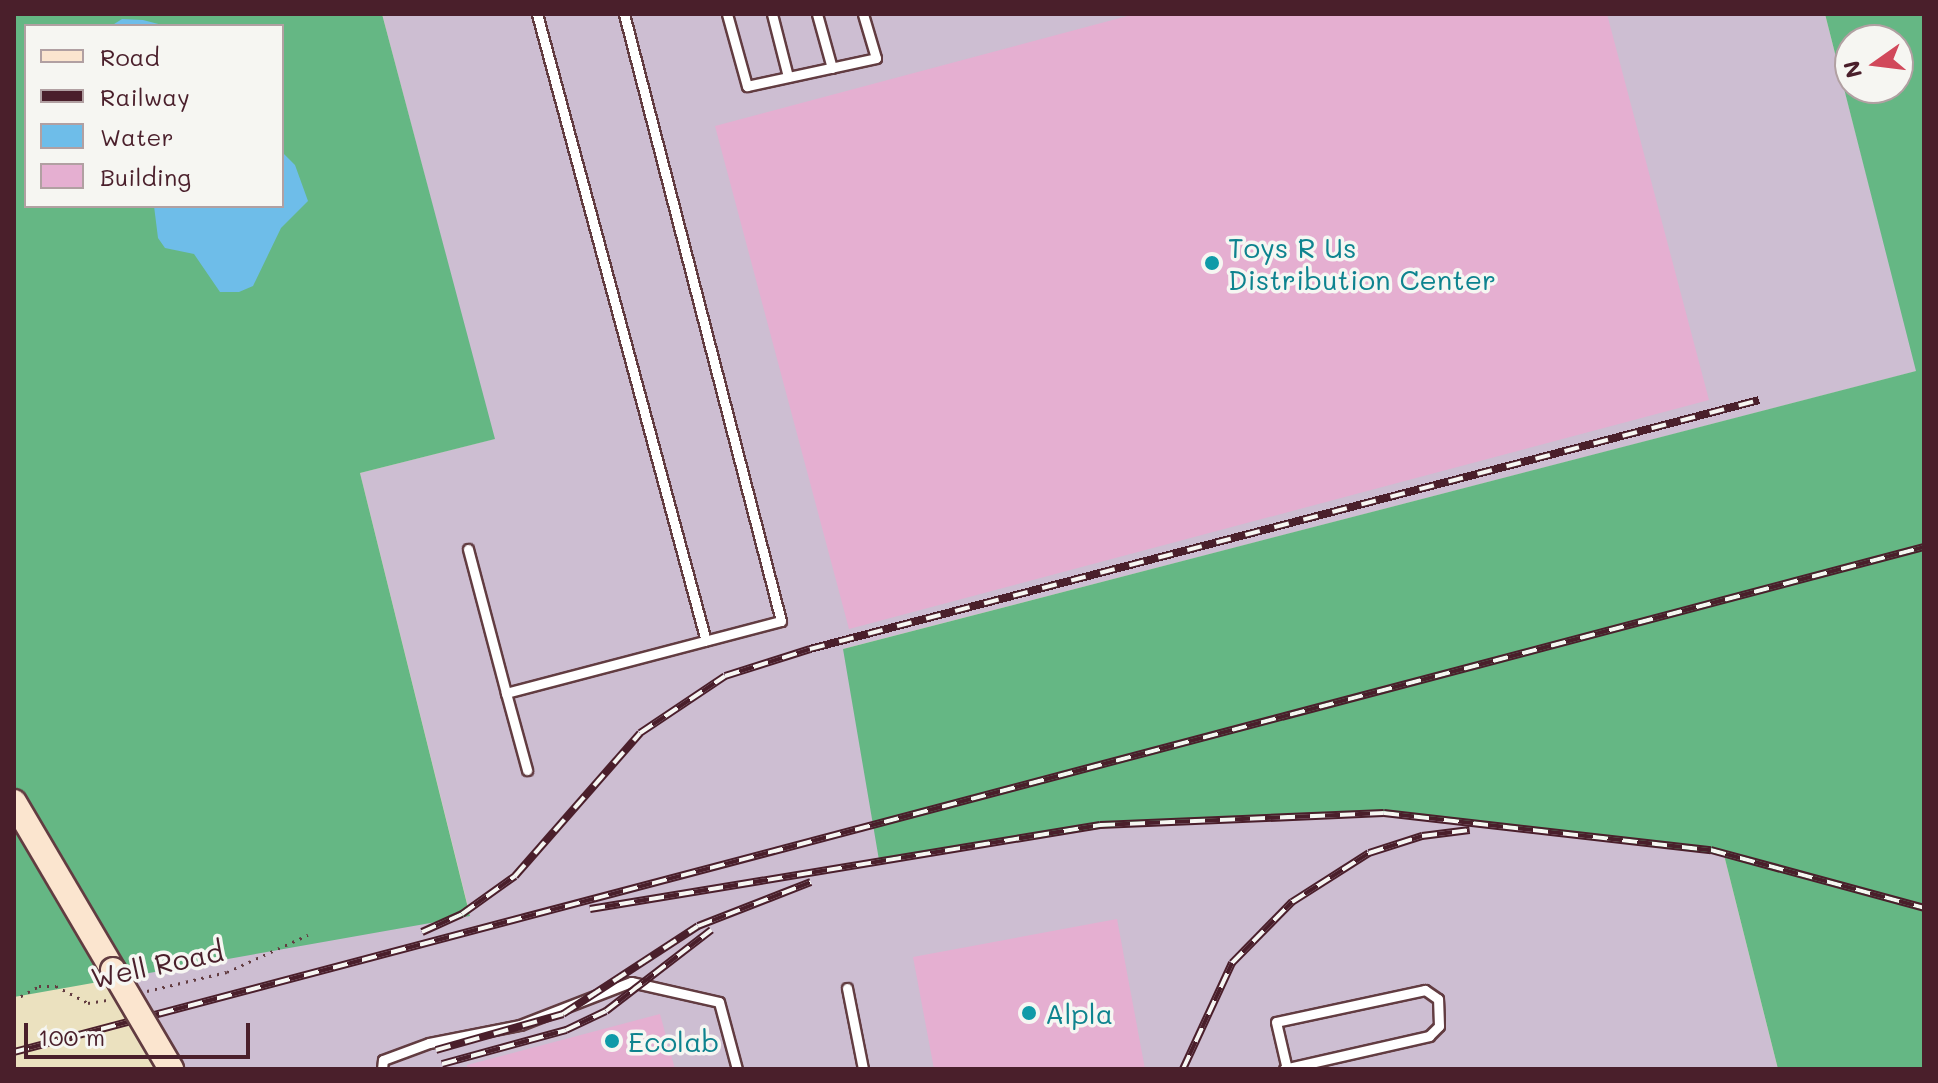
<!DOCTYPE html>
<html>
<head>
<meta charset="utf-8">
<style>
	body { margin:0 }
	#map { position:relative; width:1938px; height:1083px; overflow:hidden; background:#ebe1bf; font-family:Mali,sans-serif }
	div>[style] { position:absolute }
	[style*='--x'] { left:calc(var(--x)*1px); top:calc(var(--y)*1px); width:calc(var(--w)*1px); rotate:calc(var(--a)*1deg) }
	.industrial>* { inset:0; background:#cdbed2 }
	.forest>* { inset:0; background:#65b784 }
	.water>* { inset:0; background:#6ebde9 }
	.building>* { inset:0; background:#e5afd1 }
	.path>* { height:3px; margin-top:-1.5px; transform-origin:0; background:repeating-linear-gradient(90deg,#623c41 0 2px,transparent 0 8px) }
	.roads { filter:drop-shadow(2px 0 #623c41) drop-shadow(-2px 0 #623c41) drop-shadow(0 2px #623c41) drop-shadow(0 -2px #623c41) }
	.service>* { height:9px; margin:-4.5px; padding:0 4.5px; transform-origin:4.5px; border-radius:4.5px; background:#fff }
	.secondary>* { height:24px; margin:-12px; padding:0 12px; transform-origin:12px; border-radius:12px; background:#fbe5cf }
	.rail>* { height:8px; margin-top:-4px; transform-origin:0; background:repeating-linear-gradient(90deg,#f6f6f2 0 15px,#4a1f2b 0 30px); box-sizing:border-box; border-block:2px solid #4a1f2b }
	.bridges { filter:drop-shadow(2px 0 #623c41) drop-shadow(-2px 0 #623c41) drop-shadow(0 2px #623c41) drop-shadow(0 -2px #623c41) }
	.secondary-bridge>* { height:24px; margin:-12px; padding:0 12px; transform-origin:12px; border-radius:12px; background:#fbe5cf }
	.dots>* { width:22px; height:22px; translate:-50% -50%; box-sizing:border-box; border:4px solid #f6f6f2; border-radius:50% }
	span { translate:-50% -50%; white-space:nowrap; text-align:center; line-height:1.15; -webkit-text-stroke:7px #f6f6f2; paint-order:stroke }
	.culture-label { font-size:28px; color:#0d838f }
	.left { translate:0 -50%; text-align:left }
	.street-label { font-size:28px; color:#4a1f2b }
	.frame { position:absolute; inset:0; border:16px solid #4a1f2b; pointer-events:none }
	.legend { position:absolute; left:24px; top:24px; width:260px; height:184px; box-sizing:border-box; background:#f6f6f2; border:2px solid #b1a0a2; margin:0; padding:10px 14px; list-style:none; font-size:24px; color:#4a1f2b }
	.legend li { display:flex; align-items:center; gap:16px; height:40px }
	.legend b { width:40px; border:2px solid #b1a0a2 }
	.north { position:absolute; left:1834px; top:24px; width:80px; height:80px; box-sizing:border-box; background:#f6f6f2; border:2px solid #b1a0a2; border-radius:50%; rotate:256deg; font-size:22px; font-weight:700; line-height:32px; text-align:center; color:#4a1f2b }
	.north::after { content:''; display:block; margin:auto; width:28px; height:36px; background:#d1495b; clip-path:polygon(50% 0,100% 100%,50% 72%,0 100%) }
	.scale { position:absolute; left:24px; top:1023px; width:226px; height:36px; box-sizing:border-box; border:4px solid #4a1f2b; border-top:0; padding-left:10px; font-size:24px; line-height:28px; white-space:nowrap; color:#4a1f2b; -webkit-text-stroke:6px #f6f6f2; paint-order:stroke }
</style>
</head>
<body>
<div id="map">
	<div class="industrial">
		<div style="clip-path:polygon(382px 14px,1825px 14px,1917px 371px,843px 649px,1155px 821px,1375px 811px,1724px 855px,1778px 1069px,164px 1069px,111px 978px,470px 915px,360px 473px,494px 439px)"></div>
	</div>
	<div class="forest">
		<div style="clip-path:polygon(evenodd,14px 14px,382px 14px,495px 439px,360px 473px,470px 916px,14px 997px,14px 14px,26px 26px,282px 26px,282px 206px,26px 206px,26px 26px)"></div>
		<div style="clip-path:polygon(evenodd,1825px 14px,1924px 14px,1924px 1069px,1778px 1069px,1724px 855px,1375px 811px,1155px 821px,879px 860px,843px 649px,1916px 371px,1825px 14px,1850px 40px,1898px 40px,1898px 88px,1850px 88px,1850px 40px)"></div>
	</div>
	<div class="water">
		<div style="clip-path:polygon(122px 19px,143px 20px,166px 26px,111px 26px)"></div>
		<div style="clip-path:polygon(282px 152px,295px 165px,308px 201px,281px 228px,253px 286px,239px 292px,220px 292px,194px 254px,165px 248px,158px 238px,154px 206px,282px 206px)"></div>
	</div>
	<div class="building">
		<div style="clip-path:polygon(1135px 14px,1607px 14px,1709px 400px,849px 629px,715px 126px)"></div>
		<div style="clip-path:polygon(1117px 919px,1145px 1069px,934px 1069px,913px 957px)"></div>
		<div style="clip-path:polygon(660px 1014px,675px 1069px,467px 1069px,467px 1065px)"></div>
	</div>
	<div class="path">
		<div style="--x:147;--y:991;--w:82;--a:-13.4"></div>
		<div style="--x:227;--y:972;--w:89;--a:-24.6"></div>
		<div style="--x:14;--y:1000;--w:29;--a:-29"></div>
		<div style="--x:39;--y:986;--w:17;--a:0"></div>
		<div style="--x:56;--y:986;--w:36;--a:28"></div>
		<div style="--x:88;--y:1003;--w:20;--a:-9"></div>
	</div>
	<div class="roads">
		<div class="service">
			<div style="--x:537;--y:14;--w:649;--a:74.92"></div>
			<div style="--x:727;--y:14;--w:75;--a:74.5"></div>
			<div style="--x:747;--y:86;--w:132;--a:-12.2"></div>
			<div style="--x:876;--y:58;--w:46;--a:-106.5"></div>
			<div style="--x:772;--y:14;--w:65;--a:75.7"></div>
			<div style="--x:817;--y:14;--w:56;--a:74.5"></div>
			<div style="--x:468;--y:549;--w:149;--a:75.2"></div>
			<div style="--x:506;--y:693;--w:284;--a:-14.7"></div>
			<div style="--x:781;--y:621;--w:627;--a:-104.5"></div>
			<div style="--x:506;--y:693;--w:80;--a:74.7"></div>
			<div style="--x:847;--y:988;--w:83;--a:78.8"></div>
			<div style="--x:382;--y:1069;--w:9;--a:-84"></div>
			<div style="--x:383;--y:1060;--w:49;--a:-20.3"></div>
			<div style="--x:429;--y:1043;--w:93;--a:-11.2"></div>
			<div style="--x:520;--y:1025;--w:119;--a:-21.2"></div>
			<div style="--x:631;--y:982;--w:90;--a:12.8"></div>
			<div style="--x:719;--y:1002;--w:69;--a:75"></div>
			<div style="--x:1284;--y:1069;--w:149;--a:-12.8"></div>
			<div style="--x:1429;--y:1036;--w:14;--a:-45"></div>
			<div style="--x:1439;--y:1026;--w:27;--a:-92"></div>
			<div style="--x:1438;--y:999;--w:16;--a:-145"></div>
			<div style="--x:1425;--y:990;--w:152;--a:167.9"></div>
			<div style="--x:1276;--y:1022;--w:44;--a:76.9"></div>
		</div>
		<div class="secondary">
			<div style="--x:14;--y:802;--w:195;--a:59.5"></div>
		</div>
	</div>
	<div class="rail">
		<div style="--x:590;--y:909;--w:517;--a:-9.35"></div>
		<div style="--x:1100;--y:825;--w:284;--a:-2.4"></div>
		<div style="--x:1384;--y:813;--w:329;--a:6.5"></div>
		<div style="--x:1711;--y:850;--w:221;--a:15.2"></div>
		<div style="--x:422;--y:932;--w:44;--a:-24.2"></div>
		<div style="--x:462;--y:914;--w:65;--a:-35.6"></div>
		<div style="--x:515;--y:876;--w:190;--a:-48.8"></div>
		<div style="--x:640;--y:733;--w:102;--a:-33.8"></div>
		<div style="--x:725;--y:676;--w:89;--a:-17.6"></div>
		<div style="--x:810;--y:649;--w:981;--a:-14.7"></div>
		<div style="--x:436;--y:1050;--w:132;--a:-15.8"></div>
		<div style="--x:563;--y:1014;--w:161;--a:-33.1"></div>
		<div style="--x:698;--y:926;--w:121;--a:-21.3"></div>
		<div style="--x:14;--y:1052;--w:1976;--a:-14.81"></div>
		<div style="--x:442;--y:1064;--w:129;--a:-15.3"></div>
		<div style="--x:566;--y:1030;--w:44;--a:-25.4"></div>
		<div style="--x:606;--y:1011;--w:133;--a:-37.6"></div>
		<div style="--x:1183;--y:1069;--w:117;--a:-65.2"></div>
		<div style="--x:1232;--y:963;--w:86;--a:-45.5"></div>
		<div style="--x:1292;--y:902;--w:91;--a:-32.5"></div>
		<div style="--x:1369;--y:853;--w:56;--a:-17.8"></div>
		<div style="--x:1422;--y:836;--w:48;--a:-7.1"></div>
	</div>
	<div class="bridges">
		<div class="secondary-bridge">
			<div style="--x:113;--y:970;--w:115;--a:59.6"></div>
		</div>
	</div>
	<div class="dots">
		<div style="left:1212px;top:263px;background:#0f9aa8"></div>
		<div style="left:1029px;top:1013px;background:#0f9aa8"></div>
		<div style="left:612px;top:1041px;background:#0f9aa8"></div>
	</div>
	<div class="culture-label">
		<span class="left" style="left:1228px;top:263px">Toys R Us<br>Distribution Center</span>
		<span class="left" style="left:1045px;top:1013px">Alpla</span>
		<span class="left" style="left:628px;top:1041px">Ecolab</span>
	</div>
	<div class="street-label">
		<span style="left:157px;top:964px;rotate:-12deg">Well Road</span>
	</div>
	<div class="frame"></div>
	<ul class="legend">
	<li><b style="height:10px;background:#fbe5cf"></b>Road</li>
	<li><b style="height:10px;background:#4a1f2b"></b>Railway</li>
	<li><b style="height:22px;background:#6ebde9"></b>Water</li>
	<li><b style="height:22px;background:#e5afd1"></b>Building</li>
	</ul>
	<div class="north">N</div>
	<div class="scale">100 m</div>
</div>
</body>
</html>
